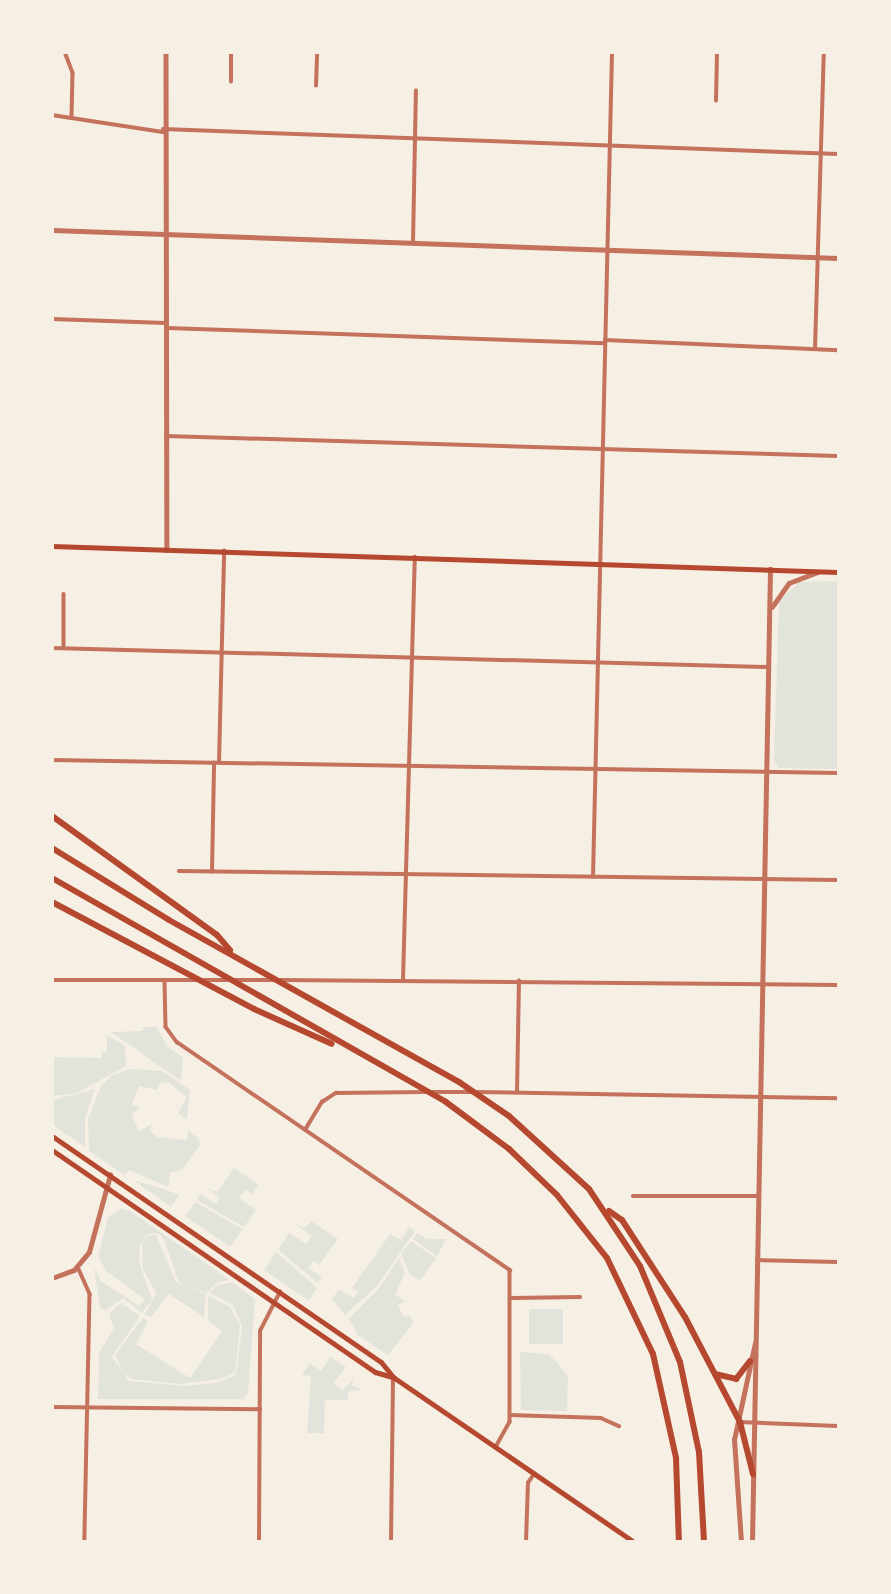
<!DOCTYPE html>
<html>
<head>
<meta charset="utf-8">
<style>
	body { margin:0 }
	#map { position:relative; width:891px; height:1594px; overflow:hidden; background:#f6efe4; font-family:Helvetica,sans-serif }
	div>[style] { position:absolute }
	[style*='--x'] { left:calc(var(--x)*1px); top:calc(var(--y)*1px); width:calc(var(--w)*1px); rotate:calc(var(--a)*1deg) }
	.green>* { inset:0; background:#e2e4dc; transform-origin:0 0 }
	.minor>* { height:3.5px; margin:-1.75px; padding:0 1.75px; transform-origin:1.75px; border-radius:1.75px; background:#c5725c }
	.tertiary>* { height:4.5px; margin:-2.25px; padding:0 2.25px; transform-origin:2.25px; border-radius:2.25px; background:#c5725c }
	.secondary>* { height:5px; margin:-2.5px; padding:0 2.5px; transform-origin:2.5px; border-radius:2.5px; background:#b5482f }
	.primary>* { height:5px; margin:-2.5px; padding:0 2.5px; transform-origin:2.5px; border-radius:2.5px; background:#b5482f }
	.motorway>* { height:6px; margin:-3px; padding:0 3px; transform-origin:3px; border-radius:3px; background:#b5482f }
	span { translate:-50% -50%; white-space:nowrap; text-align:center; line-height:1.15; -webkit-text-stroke:7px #f6efe4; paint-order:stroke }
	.frame { position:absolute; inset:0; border:54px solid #f6efe4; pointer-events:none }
</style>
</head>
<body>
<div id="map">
	<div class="green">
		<div style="clip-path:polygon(838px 581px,838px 769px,779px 768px,774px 760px,779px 601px,799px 582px)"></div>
		<div style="clip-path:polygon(143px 1027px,157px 1027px,167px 1046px,183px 1058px,181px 1081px,111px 1032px,142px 1031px)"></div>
		<div style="clip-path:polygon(107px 1035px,125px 1046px,126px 1066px,77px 1093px,53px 1096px,53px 1057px,102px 1058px,102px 1052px,107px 1052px)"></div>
		<div style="clip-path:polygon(130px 1069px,162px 1071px,190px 1090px,187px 1120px,178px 1113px,187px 1097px,169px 1083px,160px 1082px,157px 1090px,139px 1086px,132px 1104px,141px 1108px,131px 1114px,139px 1131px,152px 1124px,150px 1131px,157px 1137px,187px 1140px,188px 1131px,198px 1138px,200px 1145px,183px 1169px,170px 1173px,168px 1187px,129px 1170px,124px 1175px,89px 1151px,88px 1119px,101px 1086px,112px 1075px)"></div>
		<div style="clip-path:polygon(95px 1089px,85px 1118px,85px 1147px,53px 1125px,53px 1100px)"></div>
		<div style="clip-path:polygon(234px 1168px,259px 1185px,252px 1194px,245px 1190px,239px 1198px,256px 1210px,244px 1227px,197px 1200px,200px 1194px,216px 1204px,220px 1197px,205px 1187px,217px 1192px)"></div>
		<div style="clip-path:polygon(133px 1180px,167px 1190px,179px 1195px,171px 1207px)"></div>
		<div style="clip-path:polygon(195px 1202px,243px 1229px,230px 1247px,185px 1216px)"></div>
		<div style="clip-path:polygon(122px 1208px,133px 1213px,230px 1280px,216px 1283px,207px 1293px,186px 1286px,178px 1281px,164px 1239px,158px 1233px,148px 1234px,140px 1244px,139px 1262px,152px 1299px,142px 1313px,123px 1298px,105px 1311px,100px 1307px,94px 1268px,101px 1281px,139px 1306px,145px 1299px,106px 1271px,98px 1256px,108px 1217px)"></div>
		<div style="clip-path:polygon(311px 1221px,338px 1239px,319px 1265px,314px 1261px,309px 1268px,322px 1277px,318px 1283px,278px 1250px,289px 1233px,306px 1244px,312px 1236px,295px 1224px,306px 1228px)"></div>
		<div style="clip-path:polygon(409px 1227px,415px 1231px,378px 1285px,345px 1315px,332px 1299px,339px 1289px,354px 1298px,358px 1292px,352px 1288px,390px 1234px,401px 1240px)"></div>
		<div style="clip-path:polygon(417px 1233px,427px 1239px,446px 1239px,437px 1256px,413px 1239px)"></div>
		<div style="clip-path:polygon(156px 1235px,176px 1282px,206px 1294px,204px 1317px,169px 1294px,151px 1317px,145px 1314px,156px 1293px,143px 1269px,142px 1243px,147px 1236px)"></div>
		<div style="clip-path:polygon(411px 1241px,436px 1258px,420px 1281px,410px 1274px,401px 1254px)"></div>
		<div style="clip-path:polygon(276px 1252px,317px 1288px,309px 1301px,264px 1270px)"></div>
		<div style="clip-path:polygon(399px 1258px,405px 1273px,395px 1294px,405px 1302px,398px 1305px,404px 1317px,409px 1315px,414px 1322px,388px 1355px,358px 1335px,349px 1319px,380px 1287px)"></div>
		<div style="clip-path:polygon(232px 1282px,255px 1299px,248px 1393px,243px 1399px,98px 1399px,99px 1353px,114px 1328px,109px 1314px,121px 1303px,140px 1316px,112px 1357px,129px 1381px,186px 1386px,216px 1383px,236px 1375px,242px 1326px,233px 1305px,210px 1293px,215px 1286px)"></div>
		<div style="clip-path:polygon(208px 1296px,230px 1307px,240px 1325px,235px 1372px,221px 1379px,180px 1384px,132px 1379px,123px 1373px,115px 1355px,143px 1318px,148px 1321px,136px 1344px,190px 1378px,222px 1331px,208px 1320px)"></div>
		<div style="left:529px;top:1309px;width:34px;height:35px"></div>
		<div style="clip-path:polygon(520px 1352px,549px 1354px,560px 1366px,568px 1377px,567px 1411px,521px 1410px)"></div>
		<div style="clip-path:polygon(330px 1357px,346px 1367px,333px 1383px,343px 1390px,354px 1378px,352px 1385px,363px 1390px,348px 1391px,348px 1400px,325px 1400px,324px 1433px,307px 1433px,311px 1376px,302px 1375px,310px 1363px,321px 1371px)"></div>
	</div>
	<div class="minor">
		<div style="--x:65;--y:52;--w:22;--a:69"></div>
		<div style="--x:73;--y:73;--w:45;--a:91.3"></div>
		<div style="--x:231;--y:82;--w:30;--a:-90"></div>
		<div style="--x:316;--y:86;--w:34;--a:-88"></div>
		<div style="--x:716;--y:101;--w:49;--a:-88.8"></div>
		<div style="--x:52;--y:115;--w:112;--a:8.7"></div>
		<div style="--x:163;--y:129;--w:675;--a:2.12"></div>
		<div style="--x:413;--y:243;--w:152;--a:-88.9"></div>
		<div style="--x:52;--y:319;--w:113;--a:2"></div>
		<div style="--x:167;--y:328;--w:438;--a:2"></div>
		<div style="--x:605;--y:340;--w:233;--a:2.5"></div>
		<div style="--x:815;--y:349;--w:297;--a:-88.3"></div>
		<div style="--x:166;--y:436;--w:672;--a:1.7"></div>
		<div style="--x:64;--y:594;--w:54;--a:90"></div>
		<div style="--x:52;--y:648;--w:716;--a:1.52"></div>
		<div style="--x:52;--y:760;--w:786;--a:0.95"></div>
		<div style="--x:219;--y:763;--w:212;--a:-88.6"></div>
		<div style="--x:179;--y:871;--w:659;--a:0.78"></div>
		<div style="--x:212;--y:872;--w:109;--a:-88.9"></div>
		<div style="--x:593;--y:877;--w:825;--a:-88.68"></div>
		<div style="--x:52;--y:980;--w:144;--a:0"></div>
		<div style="--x:165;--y:980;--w:47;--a:88.8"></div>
		<div style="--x:166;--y:1027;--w:19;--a:54"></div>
		<div style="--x:177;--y:1042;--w:404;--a:34.4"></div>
		<div style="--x:510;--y:1270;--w:152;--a:90"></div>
		<div style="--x:510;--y:1422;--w:29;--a:119"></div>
		<div style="--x:204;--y:980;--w:23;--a:0"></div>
		<div style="--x:235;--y:980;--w:38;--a:0"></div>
		<div style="--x:281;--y:980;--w:557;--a:0.51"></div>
		<div style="--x:403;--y:980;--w:423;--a:-88.4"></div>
		<div style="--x:433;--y:1092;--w:37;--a:0"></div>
		<div style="--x:478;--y:1092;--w:360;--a:1"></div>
		<div style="--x:517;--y:1093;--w:112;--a:-89"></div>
		<div style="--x:305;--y:1130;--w:33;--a:-59"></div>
		<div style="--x:322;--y:1102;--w:17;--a:-33"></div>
		<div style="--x:336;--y:1093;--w:89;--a:-0.6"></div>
		<div style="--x:633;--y:1196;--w:125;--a:0"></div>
		<div style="--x:757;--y:1260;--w:81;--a:1.4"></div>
		<div style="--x:78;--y:1267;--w:30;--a:66"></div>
		<div style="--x:90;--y:1294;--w:248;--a:91.2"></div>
		<div style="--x:512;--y:1298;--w:68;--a:-0.8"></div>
		<div style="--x:52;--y:1407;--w:208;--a:0.6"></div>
		<div style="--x:510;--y:1415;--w:91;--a:1.9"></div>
		<div style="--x:601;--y:1418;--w:20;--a:24"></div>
		<div style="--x:739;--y:1422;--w:99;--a:2.3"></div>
		<div style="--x:259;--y:1542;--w:211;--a:-89.7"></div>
		<div style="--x:260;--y:1331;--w:44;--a:-62.9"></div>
		<div style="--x:391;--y:1542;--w:165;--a:-89.3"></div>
		<div style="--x:526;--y:1542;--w:59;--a:-88.1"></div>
		<div style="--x:528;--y:1483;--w:11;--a:-56"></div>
	</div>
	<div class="tertiary">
		<div style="--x:166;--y:52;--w:498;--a:89.9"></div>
		<div style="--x:52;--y:230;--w:786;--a:2.04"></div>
		<div style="--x:772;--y:607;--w:29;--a:-55"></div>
		<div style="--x:789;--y:583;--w:31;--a:-21"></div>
		<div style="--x:52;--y:1278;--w:23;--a:-20"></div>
		<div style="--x:74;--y:1270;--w:23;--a:-50"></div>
		<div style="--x:89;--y:1252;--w:80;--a:-74.7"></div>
		<div style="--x:741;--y:1542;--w:102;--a:-93.9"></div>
		<div style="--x:734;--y:1440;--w:99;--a:-77.8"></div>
		<div style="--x:752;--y:1542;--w:973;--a:-88.94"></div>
	</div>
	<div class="secondary">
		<div style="--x:52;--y:546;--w:786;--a:1.89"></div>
	</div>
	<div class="primary">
		<div style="--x:52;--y:1136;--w:399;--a:34.5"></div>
		<div style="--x:381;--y:1362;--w:19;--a:51"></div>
		<div style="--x:52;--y:1150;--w:392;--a:34.5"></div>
		<div style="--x:375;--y:1372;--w:19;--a:16"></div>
		<div style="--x:393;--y:1377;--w:292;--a:34.4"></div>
	</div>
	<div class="motorway">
		<div style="--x:52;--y:816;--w:203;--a:35.8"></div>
		<div style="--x:217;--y:935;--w:20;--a:49"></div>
		<div style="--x:52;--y:848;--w:137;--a:31.6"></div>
		<div style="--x:169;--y:920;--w:332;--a:29.2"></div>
		<div style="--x:459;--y:1082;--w:60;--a:34.2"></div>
		<div style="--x:509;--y:1116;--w:108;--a:42.4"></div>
		<div style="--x:589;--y:1189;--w:92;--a:56.5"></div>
		<div style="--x:640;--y:1266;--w:104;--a:67.4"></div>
		<div style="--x:680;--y:1362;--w:92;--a:78.1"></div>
		<div style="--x:699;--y:1452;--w:90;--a:86.8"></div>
		<div style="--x:52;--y:878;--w:453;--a:29.6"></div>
		<div style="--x:446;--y:1102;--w:79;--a:36.7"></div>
		<div style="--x:509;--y:1149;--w:66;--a:43.8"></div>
		<div style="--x:557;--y:1195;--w:80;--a:51.6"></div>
		<div style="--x:607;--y:1258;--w:106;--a:64.4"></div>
		<div style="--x:653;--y:1354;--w:107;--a:77.5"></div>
		<div style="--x:676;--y:1458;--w:84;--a:88"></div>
		<div style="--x:52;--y:902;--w:229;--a:27.9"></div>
		<div style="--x:254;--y:1009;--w:85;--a:24.2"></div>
		<div style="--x:609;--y:1211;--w:16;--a:35"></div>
		<div style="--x:622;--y:1220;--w:116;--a:57"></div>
		<div style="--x:685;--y:1317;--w:119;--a:62.4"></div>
		<div style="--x:740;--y:1422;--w:54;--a:76"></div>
		<div style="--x:715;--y:1374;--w:22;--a:13"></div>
		<div style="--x:736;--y:1379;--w:23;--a:-52"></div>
	</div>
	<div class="frame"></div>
</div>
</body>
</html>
